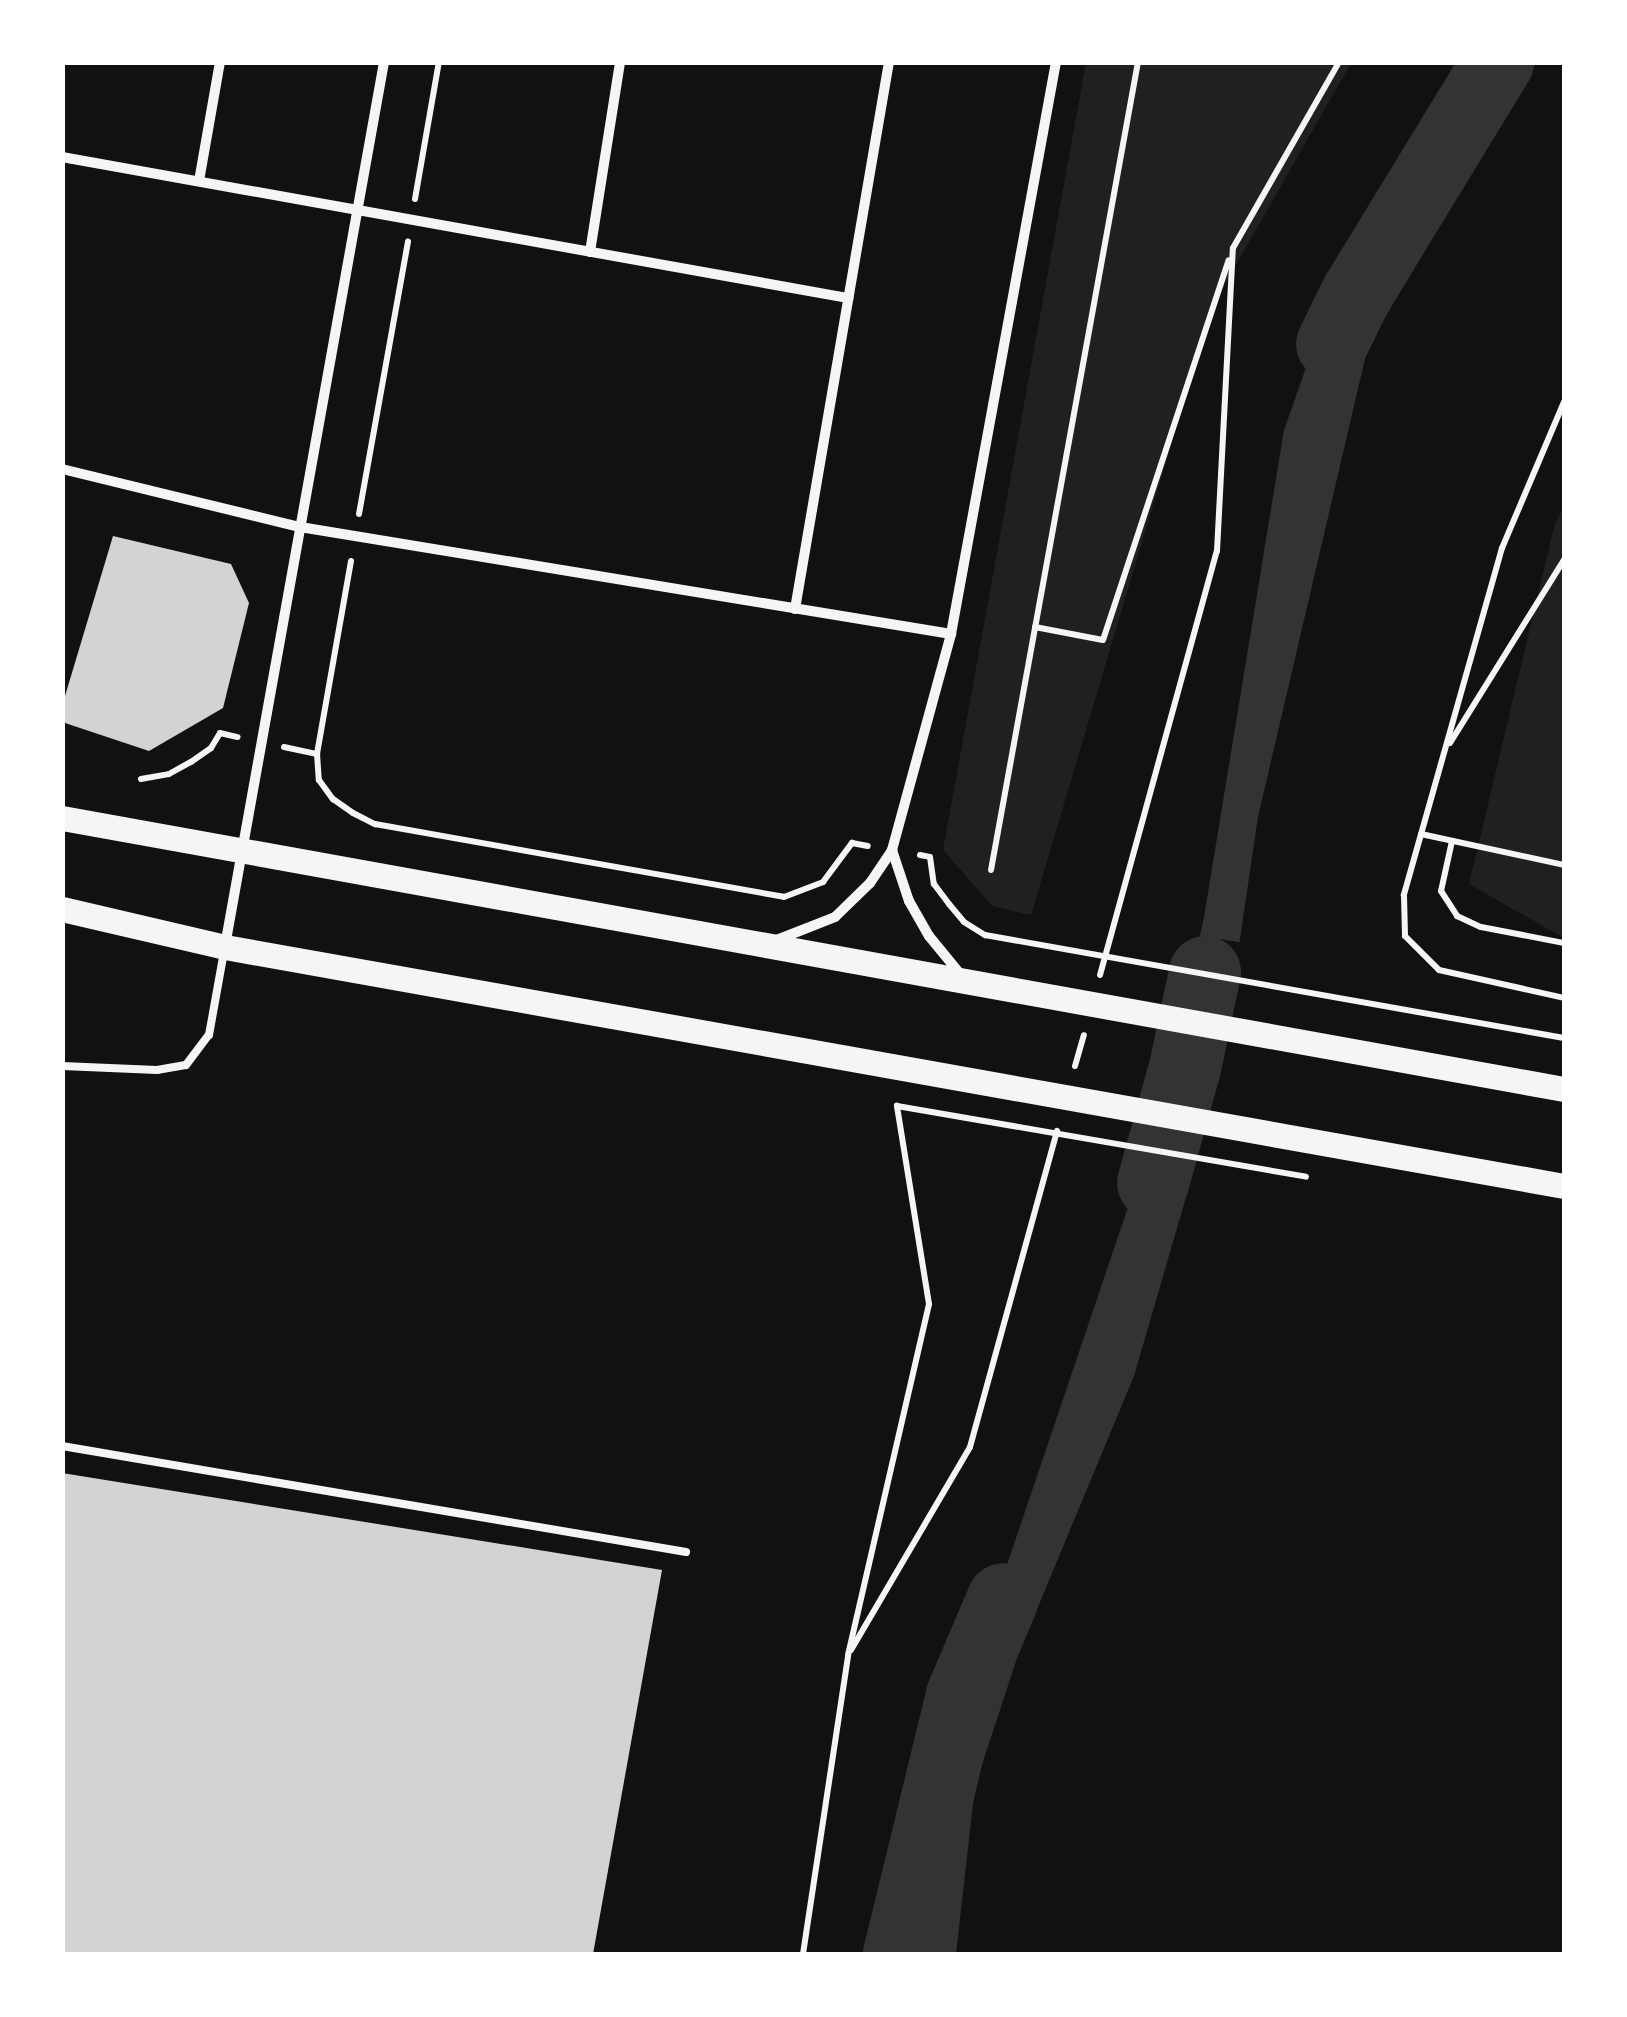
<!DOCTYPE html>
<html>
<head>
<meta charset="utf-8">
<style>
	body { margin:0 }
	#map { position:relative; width:1627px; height:2017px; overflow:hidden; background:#111; font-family:Rubik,sans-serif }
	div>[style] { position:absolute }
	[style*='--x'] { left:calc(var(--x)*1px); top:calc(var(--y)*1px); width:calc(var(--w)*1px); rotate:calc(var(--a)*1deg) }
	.green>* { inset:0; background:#202020 }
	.water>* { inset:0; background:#333 }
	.pier>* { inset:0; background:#111 }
	.river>* { height:72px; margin:-36px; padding:0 36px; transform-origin:36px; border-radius:36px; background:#333 }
	.building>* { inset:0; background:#d3d3d3 }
	.path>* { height:6px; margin:-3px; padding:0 3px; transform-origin:3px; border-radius:3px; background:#f5f5f5 }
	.service>* { height:8px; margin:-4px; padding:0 4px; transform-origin:4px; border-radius:4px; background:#f5f5f5 }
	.minor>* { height:10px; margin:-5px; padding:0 5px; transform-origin:5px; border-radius:5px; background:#f5f5f5 }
	.primary>* { height:25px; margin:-12.5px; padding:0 12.5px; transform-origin:12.5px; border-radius:12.5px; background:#f5f5f5 }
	span { translate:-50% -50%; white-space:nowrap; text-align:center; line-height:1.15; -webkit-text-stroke:9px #fff; paint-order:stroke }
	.frame { position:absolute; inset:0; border:65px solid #fff; pointer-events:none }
</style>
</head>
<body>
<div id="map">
	<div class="green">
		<div style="clip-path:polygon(1086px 63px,1351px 63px,1212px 307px,1031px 915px,992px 906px,943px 850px)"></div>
		<div style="clip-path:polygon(1564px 506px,1564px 938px,1469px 884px,1555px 523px)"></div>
	</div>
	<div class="water">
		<div style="clip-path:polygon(1478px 63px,1536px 63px,1368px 346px,1258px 817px,1220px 1074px,1207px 1073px,1214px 1101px,1134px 1376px,1018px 1655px,975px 1786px,956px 1954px,899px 1954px,965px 1689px,1168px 1089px,1196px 1087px,1206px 1074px,1170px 1069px,1204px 917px,1284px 430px,1327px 308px,1362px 285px,1436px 164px,1440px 127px)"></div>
	</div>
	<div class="pier">
		<div style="clip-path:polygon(1195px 935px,1244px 943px,1225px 1075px,1213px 1078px,1218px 1102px,1199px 1169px,1142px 1159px,1164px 1086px,1198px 1082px,1200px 1077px,1169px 1074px,1165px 1069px)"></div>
	</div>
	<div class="river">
		<div style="--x:1332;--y:344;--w:55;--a:-63.9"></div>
		<div style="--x:1356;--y:295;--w:273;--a:-58.6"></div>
		<div style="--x:1153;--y:1183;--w:119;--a:-74.5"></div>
		<div style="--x:1185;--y:1068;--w:98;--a:-78.2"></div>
		<div style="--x:899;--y:1954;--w:267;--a:-76.3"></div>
		<div style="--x:962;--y:1695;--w:104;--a:-66.9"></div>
	</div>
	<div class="building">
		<div style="clip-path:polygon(113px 536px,231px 564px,249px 603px,223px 708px,149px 751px,62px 722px,62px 706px)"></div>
		<div style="clip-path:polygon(62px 1473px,662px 1570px,593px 1954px,62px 1954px)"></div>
	</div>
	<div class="path">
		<div style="--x:415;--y:199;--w:139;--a:-80.1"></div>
		<div style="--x:1233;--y:248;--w:214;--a:-60.3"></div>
		<div style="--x:1564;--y:402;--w:159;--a:113"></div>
		<div style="--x:1502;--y:548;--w:361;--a:105.8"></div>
		<div style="--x:1404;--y:895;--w:41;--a:88.6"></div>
		<div style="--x:1405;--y:936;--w:48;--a:45"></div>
		<div style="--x:1439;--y:970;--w:128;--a:12.6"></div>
		<div style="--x:359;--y:514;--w:277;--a:-79.8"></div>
		<div style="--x:351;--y:561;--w:196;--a:100"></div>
		<div style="--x:317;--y:754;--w:26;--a:86"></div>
		<div style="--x:319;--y:780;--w:24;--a:54"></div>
		<div style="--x:333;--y:799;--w:24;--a:35"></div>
		<div style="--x:353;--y:813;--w:25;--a:27"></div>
		<div style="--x:375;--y:824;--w:415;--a:10.1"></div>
		<div style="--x:784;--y:897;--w:42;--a:-21"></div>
		<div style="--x:823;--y:882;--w:49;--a:-53.4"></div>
		<div style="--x:852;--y:843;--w:16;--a:11"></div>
		<div style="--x:1035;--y:627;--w:69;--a:10.8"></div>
		<div style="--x:1103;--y:640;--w:400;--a:-71.7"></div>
		<div style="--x:1450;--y:743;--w:216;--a:-58.1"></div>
		<div style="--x:284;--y:747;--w:34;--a:12"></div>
		<div style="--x:141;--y:779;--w:28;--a:-10"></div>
		<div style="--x:169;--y:774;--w:25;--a:-29"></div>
		<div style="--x:191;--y:762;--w:24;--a:-35"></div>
		<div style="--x:211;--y:748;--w:17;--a:-59"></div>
		<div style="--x:220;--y:733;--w:18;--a:13"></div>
		<div style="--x:1421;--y:834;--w:146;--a:12.2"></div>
		<div style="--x:1452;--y:841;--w:51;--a:102.4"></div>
		<div style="--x:1441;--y:891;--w:30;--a:57"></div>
		<div style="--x:1457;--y:916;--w:26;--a:25"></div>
		<div style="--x:1481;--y:927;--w:85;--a:10.9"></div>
		<div style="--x:920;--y:855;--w:10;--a:11"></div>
		<div style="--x:930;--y:857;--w:27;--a:82"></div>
		<div style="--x:934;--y:884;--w:25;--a:53"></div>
		<div style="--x:949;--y:904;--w:23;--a:50"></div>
		<div style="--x:964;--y:922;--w:25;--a:32"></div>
		<div style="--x:985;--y:935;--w:588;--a:10.09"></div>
		<div style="--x:991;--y:870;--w:821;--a:-79.69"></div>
		<div style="--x:1100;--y:975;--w:440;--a:-74.6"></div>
		<div style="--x:1217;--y:551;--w:303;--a:-87"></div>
		<div style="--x:1075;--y:1066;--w:32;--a:-74"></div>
		<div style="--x:851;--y:1650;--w:235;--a:-59.6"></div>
		<div style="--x:970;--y:1447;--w:328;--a:-74.6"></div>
		<div style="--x:803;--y:1954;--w:302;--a:-81.4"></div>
		<div style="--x:848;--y:1655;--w:360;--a:-77"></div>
		<div style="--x:929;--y:1304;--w:201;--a:-99.2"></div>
		<div style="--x:897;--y:1106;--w:415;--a:9.8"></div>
	</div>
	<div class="service">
		<div style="--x:62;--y:1066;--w:95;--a:2.4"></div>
		<div style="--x:157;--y:1070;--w:29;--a:-10"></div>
		<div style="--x:186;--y:1065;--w:38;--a:-53"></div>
		<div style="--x:209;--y:1035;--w:84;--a:-79.8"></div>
		<div style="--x:62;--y:1446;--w:633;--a:9.64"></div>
	</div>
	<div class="minor">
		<div style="--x:62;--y:157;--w:799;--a:10.17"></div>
		<div style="--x:199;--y:181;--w:121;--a:-80"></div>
		<div style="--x:590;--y:252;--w:192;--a:-81"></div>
		<div style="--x:62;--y:469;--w:245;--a:13.7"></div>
		<div style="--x:300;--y:527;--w:660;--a:9.33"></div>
		<div style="--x:795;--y:609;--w:555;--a:-80.25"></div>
		<div style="--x:892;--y:850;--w:224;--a:-74.7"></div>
		<div style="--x:951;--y:634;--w:582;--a:-79.6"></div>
		<div style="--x:774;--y:941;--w:66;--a:-21.5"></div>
		<div style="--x:835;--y:917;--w:49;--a:-44.2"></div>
		<div style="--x:870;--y:883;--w:40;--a:-56"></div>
		<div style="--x:892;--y:850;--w:54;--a:71.6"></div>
		<div style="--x:909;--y:901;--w:40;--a:60.3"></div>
		<div style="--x:929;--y:936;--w:50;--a:50.6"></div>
		<div style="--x:225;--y:946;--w:898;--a:-79.8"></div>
	</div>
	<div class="primary">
		<div style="--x:62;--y:818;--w:1526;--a:10.23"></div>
		<div style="--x:62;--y:909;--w:167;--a:13.1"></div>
		<div style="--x:225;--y:947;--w:1360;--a:10.12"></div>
	</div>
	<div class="frame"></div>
</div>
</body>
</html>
